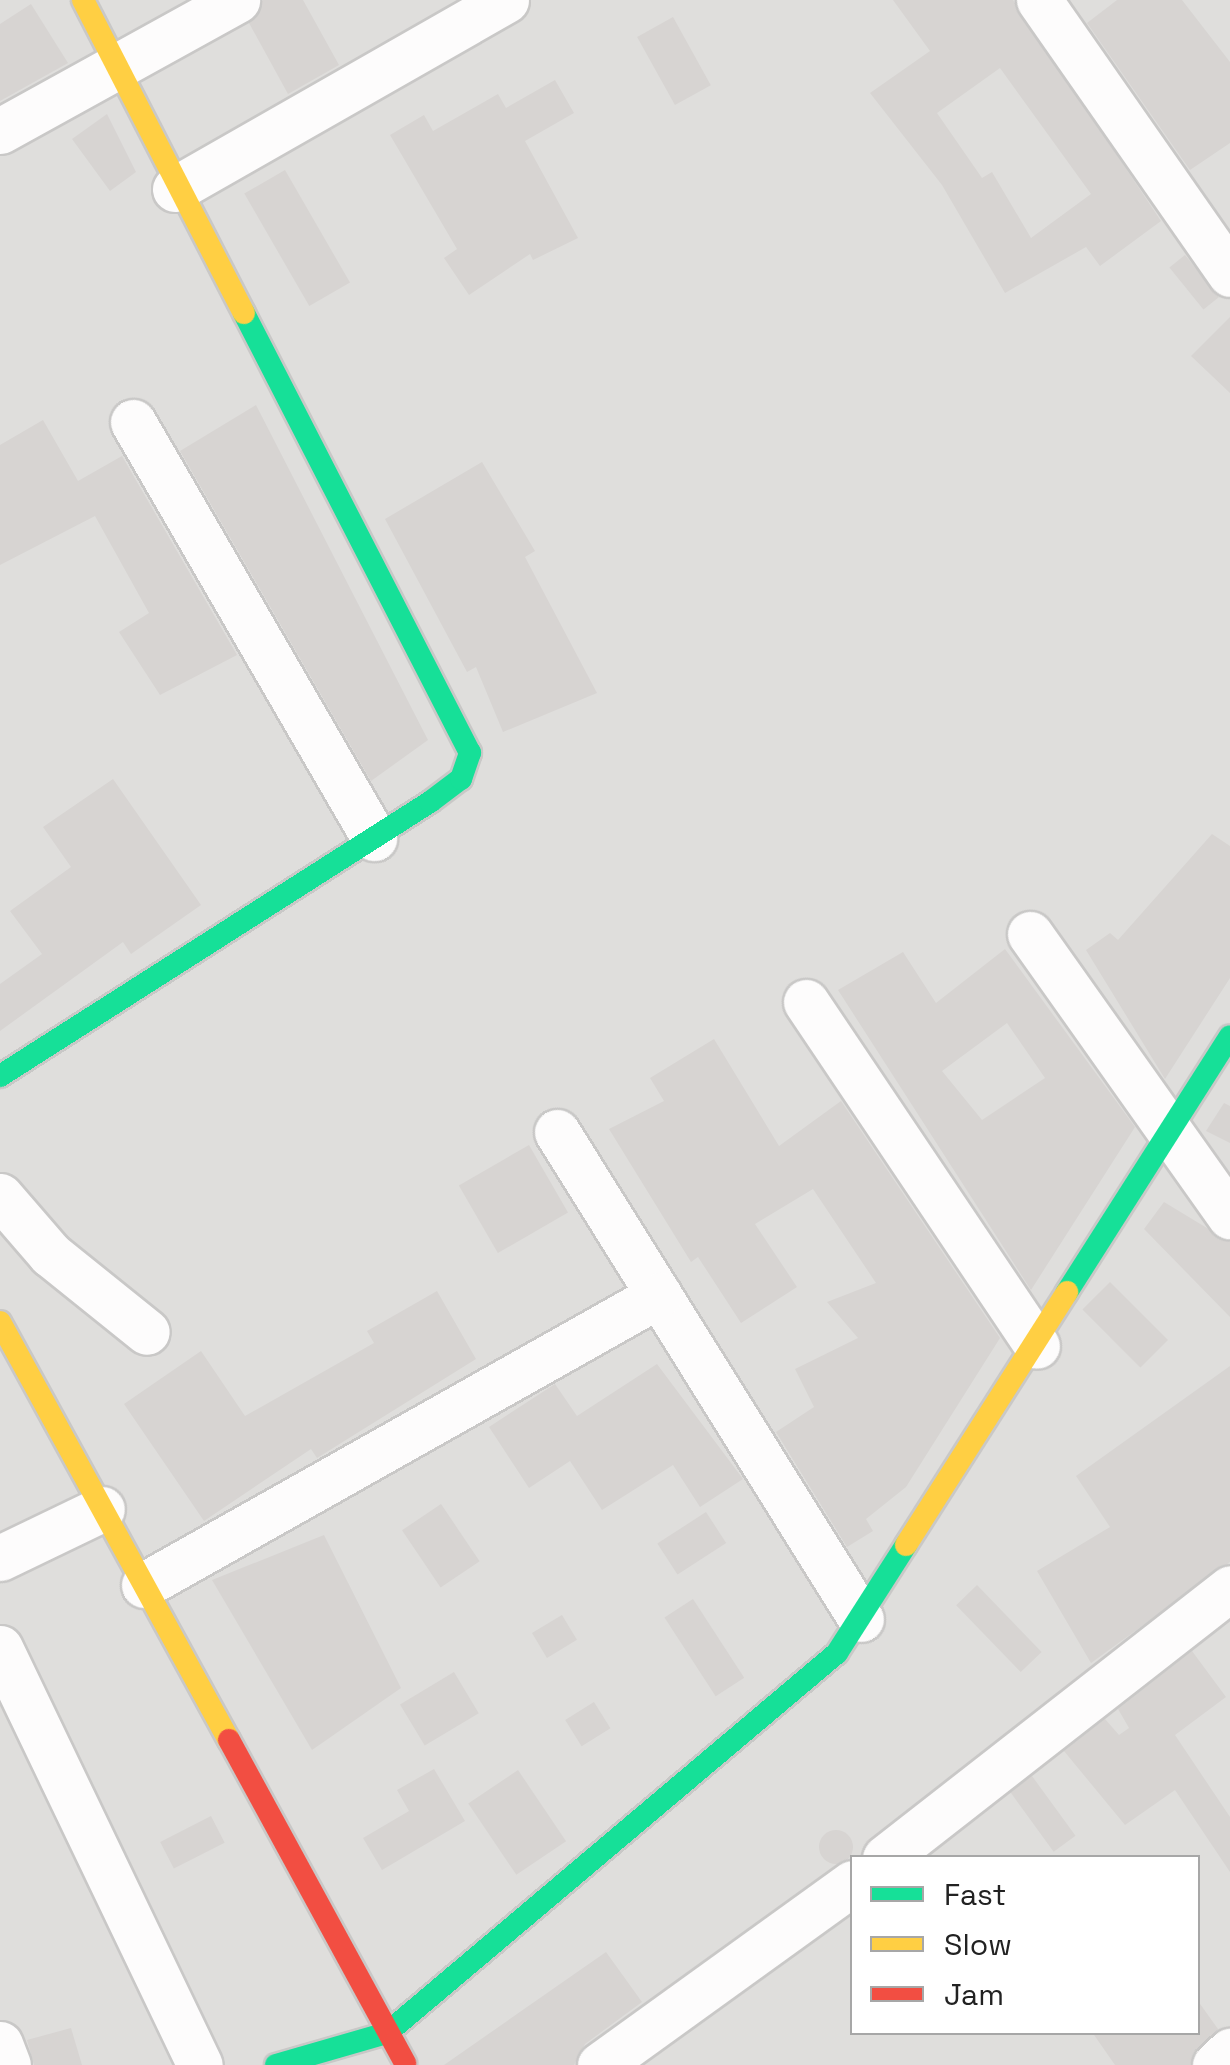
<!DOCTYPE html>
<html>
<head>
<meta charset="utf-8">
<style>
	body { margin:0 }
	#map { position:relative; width:1230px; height:2065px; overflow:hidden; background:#f0eeeb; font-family:"Space Grotesk",sans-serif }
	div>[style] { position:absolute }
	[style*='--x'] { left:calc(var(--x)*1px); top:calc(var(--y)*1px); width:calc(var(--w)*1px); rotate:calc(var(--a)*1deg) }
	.residential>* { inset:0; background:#dfdedc }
	.building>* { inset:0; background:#d7d4d2; transform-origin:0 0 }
	.round { border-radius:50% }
	.roads { filter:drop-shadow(2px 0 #c9c8c7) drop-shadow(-2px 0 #c9c8c7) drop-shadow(0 2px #c9c8c7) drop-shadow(0 -2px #c9c8c7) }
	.street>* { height:45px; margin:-22.5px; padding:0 22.5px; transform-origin:22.5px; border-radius:22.5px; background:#fdfcfc }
	.fast>* { height:22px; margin:-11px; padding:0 11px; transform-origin:11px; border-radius:11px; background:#16e098 }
	.slow>* { height:22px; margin:-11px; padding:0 11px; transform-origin:11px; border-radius:11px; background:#ffcf43 }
	.jam>* { height:22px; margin:-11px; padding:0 11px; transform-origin:11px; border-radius:11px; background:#f24e42 }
	span { translate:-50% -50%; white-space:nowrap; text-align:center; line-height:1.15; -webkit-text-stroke:10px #fff; paint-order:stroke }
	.legend { position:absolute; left:850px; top:1855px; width:350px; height:180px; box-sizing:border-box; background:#fff; border:2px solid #a7a7a7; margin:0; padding:12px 18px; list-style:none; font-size:30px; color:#222 }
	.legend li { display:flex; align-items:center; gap:20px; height:50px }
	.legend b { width:50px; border:2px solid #a7a7a7 }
</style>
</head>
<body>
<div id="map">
	<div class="residential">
		<div style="clip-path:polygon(evenodd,0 0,1230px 0,1230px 2065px,0 2065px,0 0,852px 1858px,1198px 1858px,1198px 2032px,852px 2032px,852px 1858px)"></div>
	</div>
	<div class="building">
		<div style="clip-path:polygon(263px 0,303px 0,339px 65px,288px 94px,249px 23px)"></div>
		<div style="clip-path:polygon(evenodd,893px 0,1013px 0,1161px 221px,1100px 266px,1086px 247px,1005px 293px,942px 185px,870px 93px,930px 51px,893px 0,1000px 68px,1091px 194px,1031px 238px,992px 172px,982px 178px,937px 113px,1000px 68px)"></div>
		<div style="clip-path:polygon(1117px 0,1182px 0,1230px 62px,1230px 143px,1190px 170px,1087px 23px)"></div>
		<div style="clip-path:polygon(31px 4px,68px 63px,0 101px,0 24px)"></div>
		<div style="left:673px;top:17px;width:78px;height:41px;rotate:61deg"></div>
		<div style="clip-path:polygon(555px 80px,574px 113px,525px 141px,578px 238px,533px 260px,530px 254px,469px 295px,444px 258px,457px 249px,390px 135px,424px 115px,433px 131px,498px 94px,506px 108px)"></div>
		<div style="clip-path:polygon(107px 114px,136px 172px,110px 191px,72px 139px)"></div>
		<div style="left:285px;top:170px;width:130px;height:47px;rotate:60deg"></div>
		<div style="left:1185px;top:255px;width:54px;height:20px;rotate:51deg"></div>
		<div style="clip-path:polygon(1230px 317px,1230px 393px,1191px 356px)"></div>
		<div style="clip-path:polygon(256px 405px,428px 740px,371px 781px,180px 451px)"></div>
		<div style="clip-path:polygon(43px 420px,78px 481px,122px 456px,237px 655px,160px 695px,119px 632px,149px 613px,95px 516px,0 565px,0 445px)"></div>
		<div style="clip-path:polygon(482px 462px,535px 551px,525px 557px,597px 693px,503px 732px,476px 667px,467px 672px,385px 519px)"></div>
		<div style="clip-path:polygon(113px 779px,201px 905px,131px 954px,123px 942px,0 1031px,0 984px,42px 954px,10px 911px,71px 867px,43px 827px)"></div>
		<div style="clip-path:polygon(1212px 834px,1230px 846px,1230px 978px,1165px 1079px,1086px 950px,1110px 933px,1118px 940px)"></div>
		<div style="clip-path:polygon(evenodd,1005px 949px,1135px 1127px,1031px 1290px,838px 990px,903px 952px,936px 1003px,1005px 949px,1007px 1023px,1045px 1078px,982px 1120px,942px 1071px,1007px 1023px)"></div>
		<div style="clip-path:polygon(714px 1039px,779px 1146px,841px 1101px,1000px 1338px,906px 1487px,866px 1519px,873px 1531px,847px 1547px,776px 1432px,814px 1407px,795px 1369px,858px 1338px,827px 1302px,876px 1283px,813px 1189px,755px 1224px,797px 1287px,741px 1323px,698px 1257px,691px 1262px,609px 1129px,664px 1101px,650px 1078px)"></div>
		<div style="clip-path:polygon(1224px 1103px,1230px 1106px,1230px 1143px,1206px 1131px)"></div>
		<div style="left:529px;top:1145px;width:78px;height:81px;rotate:60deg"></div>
		<div style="clip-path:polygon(1164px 1202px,1230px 1242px,1230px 1317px,1144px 1229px)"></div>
		<div style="left:1110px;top:1282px;width:82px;height:39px;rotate:45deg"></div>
		<div style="clip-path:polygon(437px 1291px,476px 1359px,317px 1458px,311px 1449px,204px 1521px,124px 1404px,201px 1351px,245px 1416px,374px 1343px,367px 1331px)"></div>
		<div style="clip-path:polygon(657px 1364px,743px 1479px,700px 1507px,673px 1465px,602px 1510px,570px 1461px,529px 1488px,489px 1427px,555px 1384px,577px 1416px)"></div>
		<div style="clip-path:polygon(1230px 1366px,1230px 1562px,1091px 1663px,1037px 1571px,1110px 1527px,1076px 1476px)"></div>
		<div style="left:441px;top:1504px;width:69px;height:47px;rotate:56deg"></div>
		<div style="left:706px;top:1512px;width:37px;height:58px;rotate:57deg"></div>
		<div style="clip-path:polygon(324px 1535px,401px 1688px,312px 1750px,212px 1580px)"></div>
		<div style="left:977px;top:1585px;width:93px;height:29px;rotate:46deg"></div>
		<div style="left:693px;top:1599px;width:94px;height:34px;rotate:57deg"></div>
		<div style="left:562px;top:1615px;width:29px;height:35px;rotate:59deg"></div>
		<div style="clip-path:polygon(1192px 1651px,1226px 1697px,1175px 1735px,1230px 1817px,1230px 1872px,1175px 1790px,1125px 1825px,1064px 1751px,1105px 1719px,1119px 1735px,1129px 1728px,1118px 1709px)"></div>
		<div style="left:454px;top:1672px;width:48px;height:63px;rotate:59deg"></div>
		<div style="left:594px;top:1702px;width:31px;height:34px;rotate:58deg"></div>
		<div style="clip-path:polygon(434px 1769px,465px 1821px,382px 1870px,363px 1838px,409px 1811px,397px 1790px)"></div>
		<div style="left:518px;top:1770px;width:86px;height:60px;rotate:56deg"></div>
		<div style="left:1032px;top:1776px;width:74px;height:27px;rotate:54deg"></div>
		<div style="left:211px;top:1816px;width:30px;height:57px;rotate:63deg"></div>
		<div class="round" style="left:819px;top:1830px;width:34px;height:34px"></div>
		<div style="clip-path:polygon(606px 1952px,642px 2002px,585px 2044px,574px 2065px,444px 2065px)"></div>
		<div style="clip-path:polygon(1198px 2001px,1218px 2029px,1190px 2065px,1115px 2065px,1092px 2032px,1198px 2032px)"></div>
		<div style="clip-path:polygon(71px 2028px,82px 2065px,34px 2065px,27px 2040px)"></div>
	</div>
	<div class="roads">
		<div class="street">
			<div style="--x:1039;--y:0;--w:334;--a:55.1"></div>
			<div style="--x:0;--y:131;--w:271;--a:-28.9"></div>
			<div style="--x:175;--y:189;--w:381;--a:-29.7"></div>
			<div style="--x:133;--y:422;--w:481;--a:59.9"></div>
			<div style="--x:1030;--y:934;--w:346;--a:54.7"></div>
			<div style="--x:806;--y:1002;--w:414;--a:56.1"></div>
			<div style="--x:557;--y:1132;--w:574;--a:58.03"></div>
			<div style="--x:0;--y:1196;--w:77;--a:49.2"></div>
			<div style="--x:50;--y:1254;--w:124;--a:38.8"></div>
			<div style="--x:0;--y:1558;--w:113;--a:-25.7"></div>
			<div style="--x:144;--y:1585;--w:591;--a:-29.38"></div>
			<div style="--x:0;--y:1648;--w:462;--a:64.4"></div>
			<div style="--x:885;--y:1858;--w:438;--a:-38"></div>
			<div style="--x:0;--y:2044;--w:22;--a:69"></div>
			<div style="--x:600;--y:2065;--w:311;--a:-35.8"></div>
			<div style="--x:1215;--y:2065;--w:21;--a:-43"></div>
		</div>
		<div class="fast">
			<div style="--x:0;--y:1076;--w:510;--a:-32.51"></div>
			<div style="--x:430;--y:802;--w:39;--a:-37"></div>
			<div style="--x:461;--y:779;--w:28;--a:-71"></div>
			<div style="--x:470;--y:753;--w:495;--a:-117.2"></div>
			<div style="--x:1067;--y:1292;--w:303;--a:-57.5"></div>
			<div style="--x:276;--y:2065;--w:116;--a:-16.1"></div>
			<div style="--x:387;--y:2033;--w:589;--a:-40.18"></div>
			<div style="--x:837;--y:1653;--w:128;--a:-57.4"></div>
		</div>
		<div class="slow">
			<div style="--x:83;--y:0;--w:352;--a:62.8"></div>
			<div style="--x:0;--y:1322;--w:477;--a:61.3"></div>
			<div style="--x:906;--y:1545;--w:300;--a:-57.5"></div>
		</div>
		<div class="jam">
			<div style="--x:229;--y:1740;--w:368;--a:61.4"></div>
		</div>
	</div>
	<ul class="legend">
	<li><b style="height:12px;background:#16e098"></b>Fast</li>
	<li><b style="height:12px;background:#ffcf43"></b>Slow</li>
	<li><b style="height:12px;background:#f24e42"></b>Jam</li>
	</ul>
</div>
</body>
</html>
